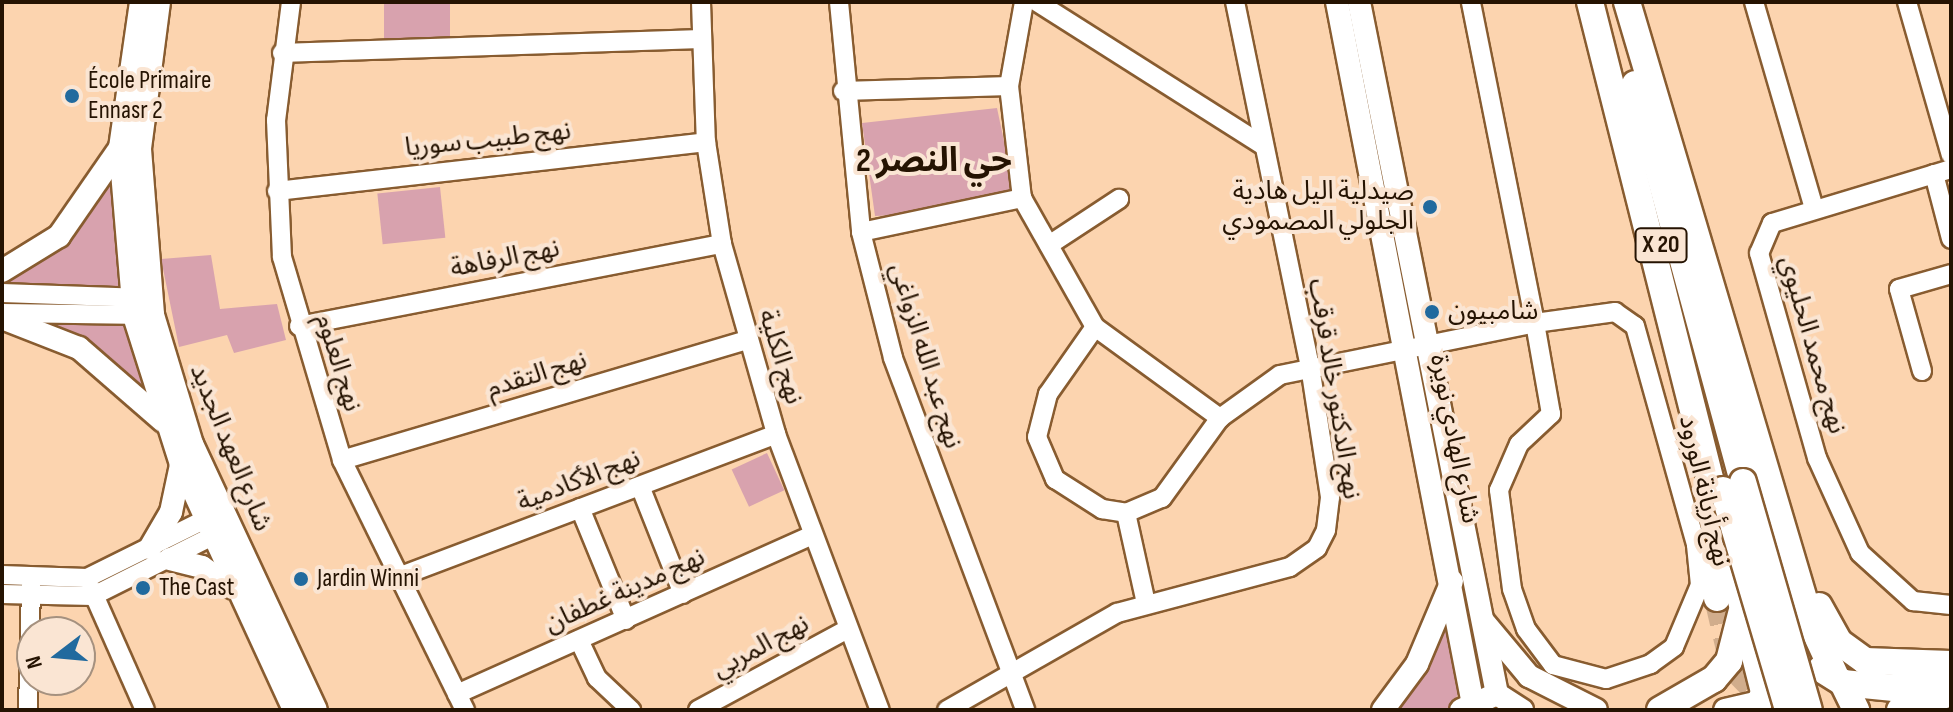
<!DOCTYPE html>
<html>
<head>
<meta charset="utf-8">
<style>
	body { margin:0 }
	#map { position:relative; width:1953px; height:712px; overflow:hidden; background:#fcd4af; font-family:"Sofia Sans Condensed","Noto Sans Arabic",sans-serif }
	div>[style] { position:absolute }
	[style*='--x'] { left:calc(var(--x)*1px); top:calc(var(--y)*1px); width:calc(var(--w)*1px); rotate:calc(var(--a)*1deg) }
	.green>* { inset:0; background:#d8a2ae; transform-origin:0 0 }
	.highway-tunnel>* { height:26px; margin-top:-13px; transform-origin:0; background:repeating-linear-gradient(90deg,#d1ad8c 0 26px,transparent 0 39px) }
	.roads { filter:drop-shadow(2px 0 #885c30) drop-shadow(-2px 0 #885c30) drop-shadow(0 2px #885c30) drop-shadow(0 -2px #885c30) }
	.minor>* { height:18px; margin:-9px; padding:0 9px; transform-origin:9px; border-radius:9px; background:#fff }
	.major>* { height:22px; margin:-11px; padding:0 11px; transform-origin:11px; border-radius:11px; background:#fff }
	.highway>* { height:26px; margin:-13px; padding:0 13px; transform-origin:13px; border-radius:13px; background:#fff }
	.bridges { filter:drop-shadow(2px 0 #885c30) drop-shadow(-2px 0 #885c30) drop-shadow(0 2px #885c30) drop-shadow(0 -2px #885c30) }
	.highway-bridge>* { height:26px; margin:-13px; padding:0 13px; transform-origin:13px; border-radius:13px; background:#fff }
	.dots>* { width:22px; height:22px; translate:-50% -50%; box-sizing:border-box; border:4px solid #fae5d3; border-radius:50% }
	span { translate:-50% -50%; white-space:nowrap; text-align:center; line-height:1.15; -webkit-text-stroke:8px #fae5d3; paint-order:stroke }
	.shield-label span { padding:2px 6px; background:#fae5d3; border:2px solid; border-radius:6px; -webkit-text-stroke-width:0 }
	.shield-label { font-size:24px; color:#251302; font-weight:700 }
	.poi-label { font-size:26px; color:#251302 }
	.left { translate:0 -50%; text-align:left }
	.right { translate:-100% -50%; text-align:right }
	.street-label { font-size:26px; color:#251302 }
	.district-label { font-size:34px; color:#251302; font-weight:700 }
	.frame { position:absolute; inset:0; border:4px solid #251302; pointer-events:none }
	.north { position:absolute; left:16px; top:616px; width:80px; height:80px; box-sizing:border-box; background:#fae5d3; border:2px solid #a5917f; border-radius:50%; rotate:254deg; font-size:22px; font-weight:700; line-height:32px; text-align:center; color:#251302 }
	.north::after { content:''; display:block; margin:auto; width:28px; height:36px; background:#216a9e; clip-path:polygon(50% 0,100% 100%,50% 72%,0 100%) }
</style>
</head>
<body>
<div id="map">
	<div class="green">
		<div style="left:384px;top:2px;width:66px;height:43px"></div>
		<div style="clip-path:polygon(997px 108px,1015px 193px,921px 214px,875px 216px,862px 123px)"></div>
		<div style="clip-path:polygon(113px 171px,121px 286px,152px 402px,2px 295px,2px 277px,62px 242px)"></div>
		<div style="left:440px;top:187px;width:51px;height:63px;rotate:84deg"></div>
		<div style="clip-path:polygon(211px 255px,220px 309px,277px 304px,286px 340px,234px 353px,227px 335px,179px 347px,161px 259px)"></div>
		<div style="left:767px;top:453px;width:41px;height:39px;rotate:65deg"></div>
		<div style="clip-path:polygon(1448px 616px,1461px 690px,1448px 710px,1395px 710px)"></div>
	</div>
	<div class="highway-tunnel">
		<div style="--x:1717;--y:598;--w:71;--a:76.9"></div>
		<div style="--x:1733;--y:667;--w:60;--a:45.7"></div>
	</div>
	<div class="roads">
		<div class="minor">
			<div style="--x:291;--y:2;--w:119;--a:97.2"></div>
			<div style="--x:276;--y:120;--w:137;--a:87.5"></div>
			<div style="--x:282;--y:257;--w:212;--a:73.5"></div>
			<div style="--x:342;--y:460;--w:279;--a:63.8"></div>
			<div style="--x:701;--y:2;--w:140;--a:88"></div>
			<div style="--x:706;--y:142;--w:103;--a:81.1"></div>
			<div style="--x:722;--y:244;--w:198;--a:74.1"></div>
			<div style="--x:776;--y:434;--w:295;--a:69.4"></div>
			<div style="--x:839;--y:2;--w:231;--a:84.5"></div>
			<div style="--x:861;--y:232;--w:130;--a:75.7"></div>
			<div style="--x:893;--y:358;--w:376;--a:69.4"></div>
			<div style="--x:1024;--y:2;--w:85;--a:100.1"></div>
			<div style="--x:1009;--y:86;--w:113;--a:83.4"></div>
			<div style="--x:1022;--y:198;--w:148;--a:60.5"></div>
			<div style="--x:1095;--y:327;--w:155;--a:36.1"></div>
			<div style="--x:1037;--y:2;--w:267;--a:32.4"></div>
			<div style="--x:1754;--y:2;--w:215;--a:73.8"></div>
			<div style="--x:1907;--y:2;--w:159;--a:74"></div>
			<div style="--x:282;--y:53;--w:418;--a:-1.9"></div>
			<div style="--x:843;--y:91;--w:166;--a:-1.7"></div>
			<div style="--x:1951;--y:169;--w:187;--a:163.2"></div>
			<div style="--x:1772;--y:223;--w:33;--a:113"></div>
			<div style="--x:1759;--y:253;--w:213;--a:74.2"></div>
			<div style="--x:1817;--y:458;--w:104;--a:65.6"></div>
			<div style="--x:1860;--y:553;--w:72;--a:42.2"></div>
			<div style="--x:1913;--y:601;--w:38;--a:6"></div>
			<div style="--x:1934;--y:174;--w:67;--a:75.3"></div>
			<div style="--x:277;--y:191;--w:432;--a:-6.5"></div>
			<div style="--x:861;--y:232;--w:165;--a:-11.9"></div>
			<div style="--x:1049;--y:245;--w:84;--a:-33.3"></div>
			<div style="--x:2;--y:293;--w:142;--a:2"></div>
			<div style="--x:1615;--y:312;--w:24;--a:35"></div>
			<div style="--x:1635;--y:326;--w:227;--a:74.4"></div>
			<div style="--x:1696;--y:545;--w:40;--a:84.3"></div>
			<div style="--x:1700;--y:585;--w:67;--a:112.8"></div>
			<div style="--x:1674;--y:647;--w:29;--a:144"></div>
			<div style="--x:1651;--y:664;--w:47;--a:161.6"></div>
			<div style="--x:1606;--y:679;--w:55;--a:-165.2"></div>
			<div style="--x:1553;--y:665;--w:45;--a:-126.9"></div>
			<div style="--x:1526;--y:629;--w:42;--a:-109.3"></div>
			<div style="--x:1512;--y:589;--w:100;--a:-97.5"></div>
			<div style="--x:1499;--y:490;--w:50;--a:-66.5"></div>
			<div style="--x:1519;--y:444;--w:44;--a:-43.2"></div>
			<div style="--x:1551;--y:414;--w:92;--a:-100"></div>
			<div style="--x:1535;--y:323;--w:81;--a:-7.8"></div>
			<div style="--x:2;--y:313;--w:145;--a:0.8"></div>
			<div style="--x:299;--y:326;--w:431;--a:-11"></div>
			<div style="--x:1095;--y:327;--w:82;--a:125"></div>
			<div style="--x:1048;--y:394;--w:44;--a:104.3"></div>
			<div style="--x:1037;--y:437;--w:46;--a:66.8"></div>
			<div style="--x:1055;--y:479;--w:56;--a:32.6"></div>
			<div style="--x:1102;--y:509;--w:24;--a:9"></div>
			<div style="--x:1126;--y:513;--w:39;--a:-23"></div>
			<div style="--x:1162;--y:498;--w:99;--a:-54.1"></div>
			<div style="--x:1220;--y:418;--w:74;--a:-35.6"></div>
			<div style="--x:1280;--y:375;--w:260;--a:-11.5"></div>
			<div style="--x:1535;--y:323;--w:327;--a:-101.3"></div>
			<div style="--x:1922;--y:371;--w:85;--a:-105.7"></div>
			<div style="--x:1899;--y:289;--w:54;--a:-16.1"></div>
			<div style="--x:342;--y:460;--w:421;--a:-16.5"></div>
			<div style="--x:640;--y:486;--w:116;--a:68.3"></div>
			<div style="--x:580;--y:508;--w:121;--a:67.7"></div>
			<div style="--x:1126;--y:513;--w:92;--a:77.5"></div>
			<div style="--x:2;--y:575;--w:85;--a:2"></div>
			<div style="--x:87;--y:578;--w:144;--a:-26.4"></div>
			<div style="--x:401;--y:576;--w:401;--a:-20.7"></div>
			<div style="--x:91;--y:588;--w:133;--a:66.1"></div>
			<div style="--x:2;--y:594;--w:91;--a:1.3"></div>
			<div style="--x:93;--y:596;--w:145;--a:-26.6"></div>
			<div style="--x:579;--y:640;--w:42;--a:64.7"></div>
			<div style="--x:597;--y:678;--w:47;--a:43.3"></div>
			<div style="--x:457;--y:694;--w:390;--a:-24.1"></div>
			<div style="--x:28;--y:710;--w:125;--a:-88.6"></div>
			<div style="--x:698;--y:710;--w:170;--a:-28.4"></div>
			<div style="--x:947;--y:710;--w:196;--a:-29.7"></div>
			<div style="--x:1117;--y:613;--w:179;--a:-14.9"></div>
			<div style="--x:1290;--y:567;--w:33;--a:-35"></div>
			<div style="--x:1317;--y:548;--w:20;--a:-63"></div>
			<div style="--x:1326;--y:530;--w:33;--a:-83"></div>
			<div style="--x:1330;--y:497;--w:132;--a:-98.7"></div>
			<div style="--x:1310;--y:367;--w:373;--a:-101.6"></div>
		</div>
		<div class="major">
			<div style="--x:141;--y:2;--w:148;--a:98.2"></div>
			<div style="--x:120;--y:148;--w:169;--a:85.2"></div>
			<div style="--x:134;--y:316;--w:155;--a:72.4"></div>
			<div style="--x:181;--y:464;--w:271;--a:65.3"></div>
			<div style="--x:159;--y:2;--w:148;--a:97.4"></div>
			<div style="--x:140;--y:149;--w:167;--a:85.5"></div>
			<div style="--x:153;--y:315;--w:135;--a:73.2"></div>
			<div style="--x:192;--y:444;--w:293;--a:65"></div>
			<div style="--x:1337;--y:2;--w:710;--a:79.04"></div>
			<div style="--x:1359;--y:2;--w:706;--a:78.72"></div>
			<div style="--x:2;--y:271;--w:67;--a:-31.6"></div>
			<div style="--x:59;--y:236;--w:107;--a:-55.3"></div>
			<div style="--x:2;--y:318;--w:83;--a:21.3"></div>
			<div style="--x:79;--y:348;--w:111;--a:41"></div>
			<div style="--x:150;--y:548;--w:42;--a:-59.7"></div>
			<div style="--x:171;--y:512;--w:48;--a:-78"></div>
			<div style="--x:170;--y:559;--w:33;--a:14"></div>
			<div style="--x:202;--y:567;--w:37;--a:34"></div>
			<div style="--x:1483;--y:621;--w:72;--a:50.1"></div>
			<div style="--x:1529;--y:676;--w:75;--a:26.9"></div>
			<div style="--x:1383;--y:710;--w:57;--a:-53.5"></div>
			<div style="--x:1417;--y:664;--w:90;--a:-67.1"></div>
			<div style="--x:1461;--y:710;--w:39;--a:-24"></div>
			<div style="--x:1497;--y:694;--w:30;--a:33"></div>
			<div style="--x:1725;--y:710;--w:31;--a:-13"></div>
		</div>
		<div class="highway">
			<div style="--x:1590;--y:2;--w:707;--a:75.85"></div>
			<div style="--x:1627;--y:2;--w:648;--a:73.5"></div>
			<div style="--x:1811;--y:623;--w:60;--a:65.2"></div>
			<div style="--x:1635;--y:84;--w:412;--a:74.8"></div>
			<div style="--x:1715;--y:554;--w:44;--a:87.4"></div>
			<div style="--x:1819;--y:606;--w:41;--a:60.9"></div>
			<div style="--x:1839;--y:642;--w:32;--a:36"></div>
			<div style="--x:1865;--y:661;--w:86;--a:2"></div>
			<div style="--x:1821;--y:669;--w:26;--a:32"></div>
			<div style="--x:1843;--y:683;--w:30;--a:64"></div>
			<div style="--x:1843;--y:683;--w:51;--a:5.6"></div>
			<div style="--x:1894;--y:688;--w:47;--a:-12.3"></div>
			<div style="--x:1660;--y:710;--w:62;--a:-29.9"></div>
			<div style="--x:1714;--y:679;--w:23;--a:-50"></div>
			<div style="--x:1729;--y:661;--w:49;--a:-75.7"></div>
			<div style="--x:1754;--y:710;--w:40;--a:-57.1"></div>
			<div style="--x:1900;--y:710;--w:54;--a:-18.4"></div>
		</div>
	</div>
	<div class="bridges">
		<div class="highway-bridge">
			<div style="--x:1743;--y:482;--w:237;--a:73.9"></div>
			<div style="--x:1723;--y:490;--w:229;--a:73.5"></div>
		</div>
	</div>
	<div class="dots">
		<div style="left:72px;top:96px;background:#216a9e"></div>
		<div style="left:1430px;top:207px;background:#216a9e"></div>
		<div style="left:1432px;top:312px;background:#216a9e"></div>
		<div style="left:301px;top:579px;background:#216a9e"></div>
		<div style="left:143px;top:588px;background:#216a9e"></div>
	</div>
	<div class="shield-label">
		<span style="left:1661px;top:245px">X 20</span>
	</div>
	<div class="poi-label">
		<span class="left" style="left:88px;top:96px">École Primaire<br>Ennasr 2</span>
		<span class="right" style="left:1414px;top:207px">صيدلية اليل هادية<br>الجلولي المصمودي</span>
		<span class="left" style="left:1448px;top:312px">شامبيون</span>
		<span class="left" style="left:317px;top:579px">Jardin Winni</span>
		<span class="left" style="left:159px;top:588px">The Cast</span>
	</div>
	<div class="street-label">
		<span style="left:488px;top:140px;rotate:-6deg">نهج طبيب سوريا</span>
		<span style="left:505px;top:259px;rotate:-11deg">نهج الرفاهة</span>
		<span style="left:1812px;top:345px;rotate:74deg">نهج محمد الحليوي</span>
		<span style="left:925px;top:356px;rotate:73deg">نهج عبد الله الزواغي</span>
		<span style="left:780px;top:357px;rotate:73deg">نهج الكلية</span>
		<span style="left:338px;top:363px;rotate:73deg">نهج العلوم</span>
		<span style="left:537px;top:375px;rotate:-17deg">نهج التقدم</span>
		<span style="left:1334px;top:389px;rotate:81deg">نهج الدكتور خالد قرقب</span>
		<span style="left:1454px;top:439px;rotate:79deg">شارع الهادي نويرة</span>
		<span style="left:230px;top:448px;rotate:68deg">شارع العهد الجديد</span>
		<span style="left:579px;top:481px;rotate:-21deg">نهج الأكادمية</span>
		<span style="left:1704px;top:491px;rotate:77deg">نهج أريانة الورود</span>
		<span style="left:625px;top:591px;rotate:-24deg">نهج مدينة غطفان</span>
		<span style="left:761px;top:647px;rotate:-28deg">نهج المربي</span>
	</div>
	<div class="district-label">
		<span style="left:934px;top:161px">حي النصر 2</span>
	</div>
	<div class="frame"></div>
	<div class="north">N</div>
</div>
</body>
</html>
